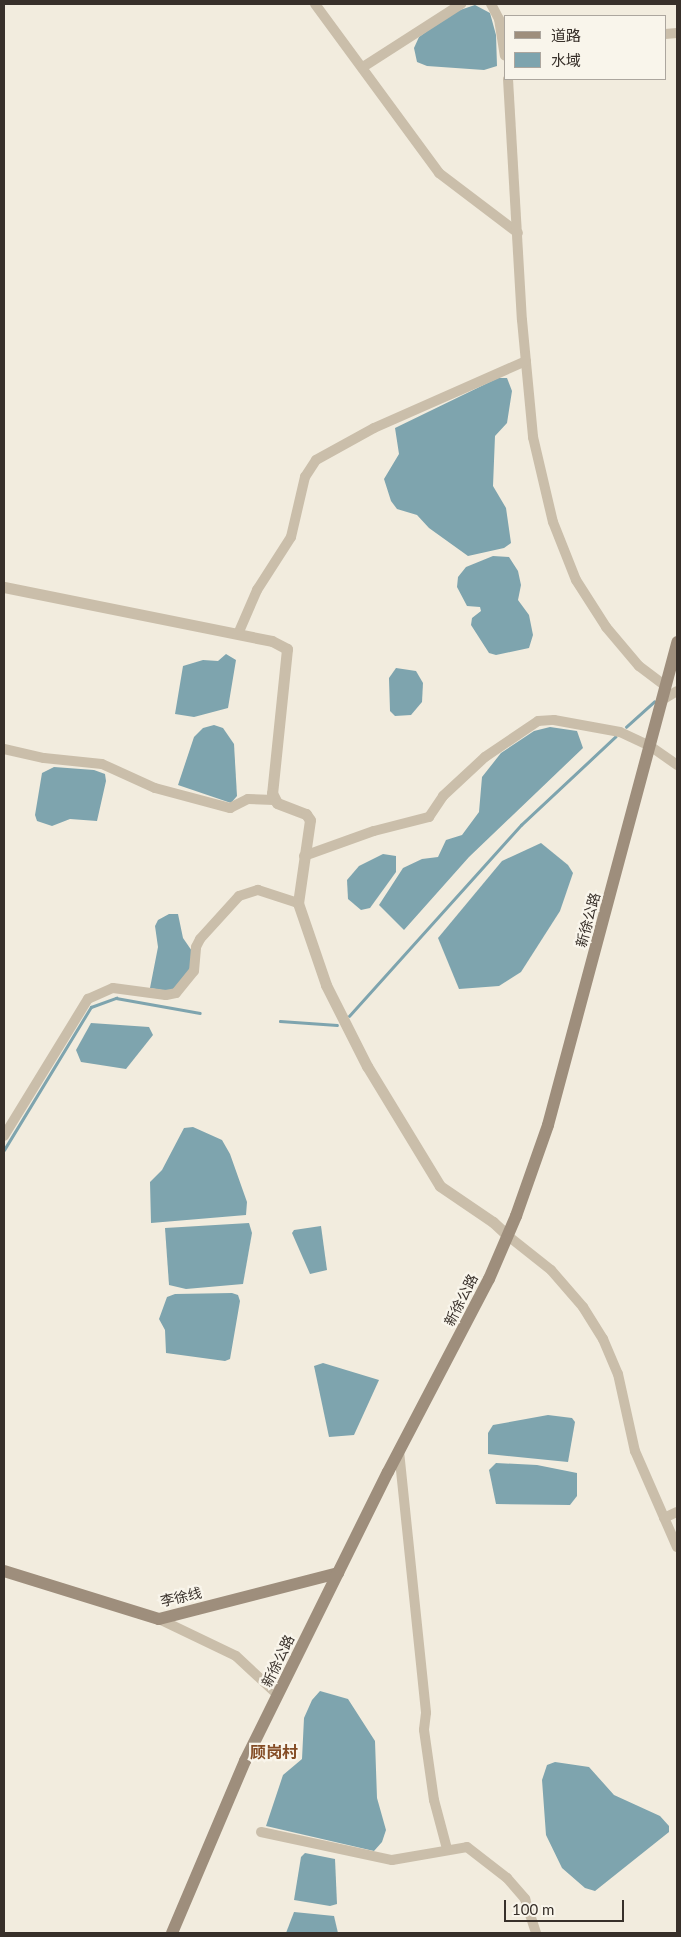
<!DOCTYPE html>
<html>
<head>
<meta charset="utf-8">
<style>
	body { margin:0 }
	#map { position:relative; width:681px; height:1937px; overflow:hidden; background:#f2ecde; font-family:Lato,"Noto Sans SC",sans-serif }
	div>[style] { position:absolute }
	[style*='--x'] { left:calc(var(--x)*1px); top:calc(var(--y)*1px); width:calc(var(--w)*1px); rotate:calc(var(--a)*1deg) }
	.water>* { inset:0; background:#7ea4ae }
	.stream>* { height:2.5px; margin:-1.25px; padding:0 1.25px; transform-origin:1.25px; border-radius:1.25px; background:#7ea4ae }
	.minor>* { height:10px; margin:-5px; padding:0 5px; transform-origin:5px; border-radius:5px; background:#cabeaa }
	.tertiary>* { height:11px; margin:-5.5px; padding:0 5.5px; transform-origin:5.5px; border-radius:5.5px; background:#cabeaa }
	.secondary>* { height:12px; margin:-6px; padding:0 6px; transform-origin:6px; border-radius:6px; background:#9e8e7c }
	span { translate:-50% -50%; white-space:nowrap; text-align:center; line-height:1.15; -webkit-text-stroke:4.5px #f9f5eb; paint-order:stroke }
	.street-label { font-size:14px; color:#38302a }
	.quarter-label { font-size:16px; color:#844c25; font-weight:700 }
	.frame { position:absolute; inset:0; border:5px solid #38302a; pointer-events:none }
	.legend { position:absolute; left:504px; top:15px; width:162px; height:65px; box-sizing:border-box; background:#f9f5eb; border:1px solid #aca69e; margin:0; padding:6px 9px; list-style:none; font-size:15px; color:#38302a }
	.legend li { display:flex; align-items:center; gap:10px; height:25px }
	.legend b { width:25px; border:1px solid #aca69e }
	.scale { position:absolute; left:504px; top:1900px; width:120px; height:22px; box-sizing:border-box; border:2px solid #38302a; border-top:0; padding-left:6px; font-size:15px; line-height:18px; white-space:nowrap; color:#38302a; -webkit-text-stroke:4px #f9f5eb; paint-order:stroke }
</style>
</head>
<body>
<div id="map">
	<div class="water">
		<div style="clip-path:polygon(475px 5px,490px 13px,496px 35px,497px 66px,484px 70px,427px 66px,417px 62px,414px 48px,419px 37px,451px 13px)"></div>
		<div style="clip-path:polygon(498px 378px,507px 378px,512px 391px,507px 423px,495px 436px,493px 486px,506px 508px,511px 543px,504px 548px,468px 556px,429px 528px,417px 515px,397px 509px,391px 501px,384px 479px,399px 454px,395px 428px)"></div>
		<div style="clip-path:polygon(493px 556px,509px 557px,518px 571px,521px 585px,518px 600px,529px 615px,533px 635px,529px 648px,496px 655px,489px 653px,471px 625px,472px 618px,481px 611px,480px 607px,467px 606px,457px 587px,458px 577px,466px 567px)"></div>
		<div style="clip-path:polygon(226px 654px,236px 660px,228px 708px,194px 717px,175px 714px,183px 666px,203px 660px,218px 661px)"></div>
		<div style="clip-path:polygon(396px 668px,416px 671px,423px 683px,422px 702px,411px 715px,395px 716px,390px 711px,389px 678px)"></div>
		<div style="clip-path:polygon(214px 725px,223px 728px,234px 744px,237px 796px,231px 803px,178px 785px,194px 737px,203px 728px)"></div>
		<div style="clip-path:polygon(550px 727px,577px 731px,583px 748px,469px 857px,404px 930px,379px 905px,403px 868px,422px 859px,438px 857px,446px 840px,462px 835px,479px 812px,482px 777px,501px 753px,534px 731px)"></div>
		<div style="clip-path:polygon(54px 767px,94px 770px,105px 774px,106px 781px,97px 821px,70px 819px,52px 826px,37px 821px,35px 815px,42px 773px)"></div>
		<div style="clip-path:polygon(541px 843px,568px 865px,573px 873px,560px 911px,521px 972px,499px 986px,459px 989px,438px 938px,502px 861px)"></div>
		<div style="clip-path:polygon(383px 854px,396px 856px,396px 872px,370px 908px,361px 910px,348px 899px,347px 880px,359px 866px)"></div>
		<div style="clip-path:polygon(169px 914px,178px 914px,183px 938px,194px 954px,193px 966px,174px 992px,150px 988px,158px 947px,155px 926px,158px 920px)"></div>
		<div style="clip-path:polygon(91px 1023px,149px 1027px,153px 1035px,126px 1069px,81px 1062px,76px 1050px)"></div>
		<div style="clip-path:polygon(193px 1127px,222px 1140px,230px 1154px,247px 1202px,246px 1215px,151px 1223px,150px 1182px,162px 1170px,184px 1128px)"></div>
		<div style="clip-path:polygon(249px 1223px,252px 1233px,243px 1284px,186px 1289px,169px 1285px,165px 1228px)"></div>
		<div style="clip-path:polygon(321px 1226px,327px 1270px,310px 1274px,292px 1233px,294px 1230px)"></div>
		<div style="clip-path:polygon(232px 1293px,238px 1295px,240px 1301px,230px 1359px,225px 1361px,166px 1353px,165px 1330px,159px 1319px,167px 1297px,175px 1294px)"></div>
		<div style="clip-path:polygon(323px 1363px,379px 1380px,354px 1435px,329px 1437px,314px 1366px)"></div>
		<div style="clip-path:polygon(548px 1415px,572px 1418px,575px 1422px,568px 1462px,488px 1454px,488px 1433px,493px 1425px)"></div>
		<div style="clip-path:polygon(496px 1463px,537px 1465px,577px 1473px,577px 1496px,570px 1505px,496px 1504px,489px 1470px)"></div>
		<div style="clip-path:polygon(320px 1691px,348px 1699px,375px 1741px,377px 1798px,386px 1830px,382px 1842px,374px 1851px,266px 1826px,283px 1775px,302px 1759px,304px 1718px,312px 1700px)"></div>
		<div style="clip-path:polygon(555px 1762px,589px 1767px,614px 1795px,660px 1816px,669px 1826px,669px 1832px,595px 1891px,585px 1888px,562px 1868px,546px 1835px,542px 1780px,547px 1765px)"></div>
		<div style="clip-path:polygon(305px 1853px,335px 1859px,337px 1904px,330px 1906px,294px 1900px,301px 1857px)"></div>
		<div style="clip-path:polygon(294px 1912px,334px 1916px,338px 1933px,286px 1933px)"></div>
	</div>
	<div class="stream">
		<div style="--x:626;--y:727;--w:38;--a:-42"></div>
		<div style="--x:349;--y:1016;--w:257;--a:-48"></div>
		<div style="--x:521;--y:825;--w:129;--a:-43.1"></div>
		<div style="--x:280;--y:1021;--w:57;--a:4"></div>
		<div style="--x:4;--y:1150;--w:167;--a:-58.7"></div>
		<div style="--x:91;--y:1007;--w:27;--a:-20"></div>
		<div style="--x:116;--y:998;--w:85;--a:10.1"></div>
	</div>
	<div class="minor">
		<div style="--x:315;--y:4;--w:210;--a:53.7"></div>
		<div style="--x:439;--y:173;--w:99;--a:37.2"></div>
		<div style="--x:491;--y:4;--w:17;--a:62"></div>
		<div style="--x:499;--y:19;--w:37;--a:81"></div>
		<div style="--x:665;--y:34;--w:12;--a:-5"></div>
		<div style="--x:363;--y:67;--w:117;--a:-32.7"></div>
		<div style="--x:508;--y:79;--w:241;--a:86.7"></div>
		<div style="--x:522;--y:320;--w:118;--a:84.6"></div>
		<div style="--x:533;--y:437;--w:87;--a:76.8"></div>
		<div style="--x:553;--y:522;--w:62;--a:68.4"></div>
		<div style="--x:576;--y:580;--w:56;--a:57.4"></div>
		<div style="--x:606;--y:627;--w:51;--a:49.8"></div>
		<div style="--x:639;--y:666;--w:34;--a:37"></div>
		<div style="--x:238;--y:634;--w:48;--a:-66.6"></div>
		<div style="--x:257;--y:590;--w:63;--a:-57.3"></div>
		<div style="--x:291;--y:537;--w:62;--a:-76.9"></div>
		<div style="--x:305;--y:477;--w:20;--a:-57"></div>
		<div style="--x:316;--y:460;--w:66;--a:-28.9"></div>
		<div style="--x:374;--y:428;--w:166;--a:-23.8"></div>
		<div style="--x:662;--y:700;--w:17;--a:-31"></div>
		<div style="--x:4;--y:749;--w:41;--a:12.7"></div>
		<div style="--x:44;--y:758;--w:58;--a:5.9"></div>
		<div style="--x:102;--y:764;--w:58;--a:24.4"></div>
		<div style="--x:155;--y:788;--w:78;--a:14.9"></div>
		<div style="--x:230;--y:808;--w:20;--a:-27"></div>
		<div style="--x:248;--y:799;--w:26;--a:2"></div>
		<div style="--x:304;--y:856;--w:74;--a:-19.7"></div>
		<div style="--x:374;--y:831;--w:57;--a:-14.3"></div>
		<div style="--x:429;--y:817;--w:25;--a:-56"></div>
		<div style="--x:443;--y:796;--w:57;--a:-42.9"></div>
		<div style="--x:485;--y:757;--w:64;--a:-34.2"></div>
		<div style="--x:538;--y:721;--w:16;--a:-4"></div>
		<div style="--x:554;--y:720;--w:67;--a:10.3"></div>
		<div style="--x:620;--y:732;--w:33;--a:25"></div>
		<div style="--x:650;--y:746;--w:33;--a:35"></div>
		<div style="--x:4;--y:1136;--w:161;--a:-58.5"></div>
		<div style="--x:88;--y:999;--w:27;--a:-24"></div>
		<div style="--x:113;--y:988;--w:53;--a:7.5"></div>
		<div style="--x:166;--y:995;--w:10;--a:-11"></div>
		<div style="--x:176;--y:993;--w:28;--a:-51"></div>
		<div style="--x:194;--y:971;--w:24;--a:-85"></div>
		<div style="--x:196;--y:947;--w:9;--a:-63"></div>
		<div style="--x:200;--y:939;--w:58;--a:-47.8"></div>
		<div style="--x:239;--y:896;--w:20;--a:-18"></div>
		<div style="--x:258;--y:890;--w:42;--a:18"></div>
		<div style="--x:508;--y:1236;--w:55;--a:38.3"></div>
		<div style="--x:551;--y:1270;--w:49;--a:49.1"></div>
		<div style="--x:583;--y:1307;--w:38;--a:58"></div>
		<div style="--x:603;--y:1339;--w:38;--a:67"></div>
		<div style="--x:618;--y:1374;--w:79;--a:77.6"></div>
		<div style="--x:635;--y:1451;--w:105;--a:66.4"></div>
		<div style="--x:399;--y:1451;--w:263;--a:84.1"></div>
		<div style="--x:426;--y:1713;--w:17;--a:97"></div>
		<div style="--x:424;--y:1730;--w:71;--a:81.9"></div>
		<div style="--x:434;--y:1800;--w:51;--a:75.1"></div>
		<div style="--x:664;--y:1518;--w:14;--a:-25"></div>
		<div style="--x:159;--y:1619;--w:85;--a:25.7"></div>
		<div style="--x:236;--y:1656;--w:57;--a:42.9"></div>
		<div style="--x:261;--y:1832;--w:134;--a:12.1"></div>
		<div style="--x:392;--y:1860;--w:76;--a:-9.8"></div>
		<div style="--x:467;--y:1847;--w:51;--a:37.8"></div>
		<div style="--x:507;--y:1878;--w:28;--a:49"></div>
		<div style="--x:525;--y:1899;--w:36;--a:72"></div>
	</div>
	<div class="tertiary">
		<div style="--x:4;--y:587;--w:273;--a:11.4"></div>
		<div style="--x:272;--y:641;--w:17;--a:28"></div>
		<div style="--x:287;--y:649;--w:145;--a:95.9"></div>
		<div style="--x:272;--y:793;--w:11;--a:63"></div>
		<div style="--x:277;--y:803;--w:31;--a:21"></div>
		<div style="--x:306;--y:814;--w:7;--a:56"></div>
		<div style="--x:310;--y:820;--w:84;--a:98.2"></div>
		<div style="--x:298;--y:903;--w:87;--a:71.1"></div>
		<div style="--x:326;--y:985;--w:91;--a:63.2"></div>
		<div style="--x:367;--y:1066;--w:140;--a:58.7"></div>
		<div style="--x:440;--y:1186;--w:64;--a:34.2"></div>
		<div style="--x:493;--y:1222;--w:21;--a:43"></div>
	</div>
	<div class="secondary">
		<div style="--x:4;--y:1571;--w:162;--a:17.2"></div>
		<div style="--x:159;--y:1619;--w:185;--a:-14.4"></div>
		<div style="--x:172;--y:1933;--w:187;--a:-67"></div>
		<div style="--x:245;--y:1761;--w:322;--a:-63.7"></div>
		<div style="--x:388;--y:1472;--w:218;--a:-62.4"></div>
		<div style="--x:489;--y:1279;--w:69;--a:-66.8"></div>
		<div style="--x:516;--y:1216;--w:96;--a:-70.6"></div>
		<div style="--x:548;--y:1125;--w:500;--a:-75"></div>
	</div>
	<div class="street-label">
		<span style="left:588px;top:920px;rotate:-75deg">新徐公路</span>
		<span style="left:461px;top:1300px;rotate:-63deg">新徐公路</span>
		<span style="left:181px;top:1597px;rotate:-13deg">李徐线</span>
		<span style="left:278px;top:1661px;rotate:-64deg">新徐公路</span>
	</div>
	<div class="quarter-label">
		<span style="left:274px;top:1752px">顾岗村</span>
	</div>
	<div class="frame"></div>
	<ul class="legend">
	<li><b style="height:6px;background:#9e8e7c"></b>道路</li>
	<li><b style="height:14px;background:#7ea4ae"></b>水域</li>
	</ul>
	<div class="scale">100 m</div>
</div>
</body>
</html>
